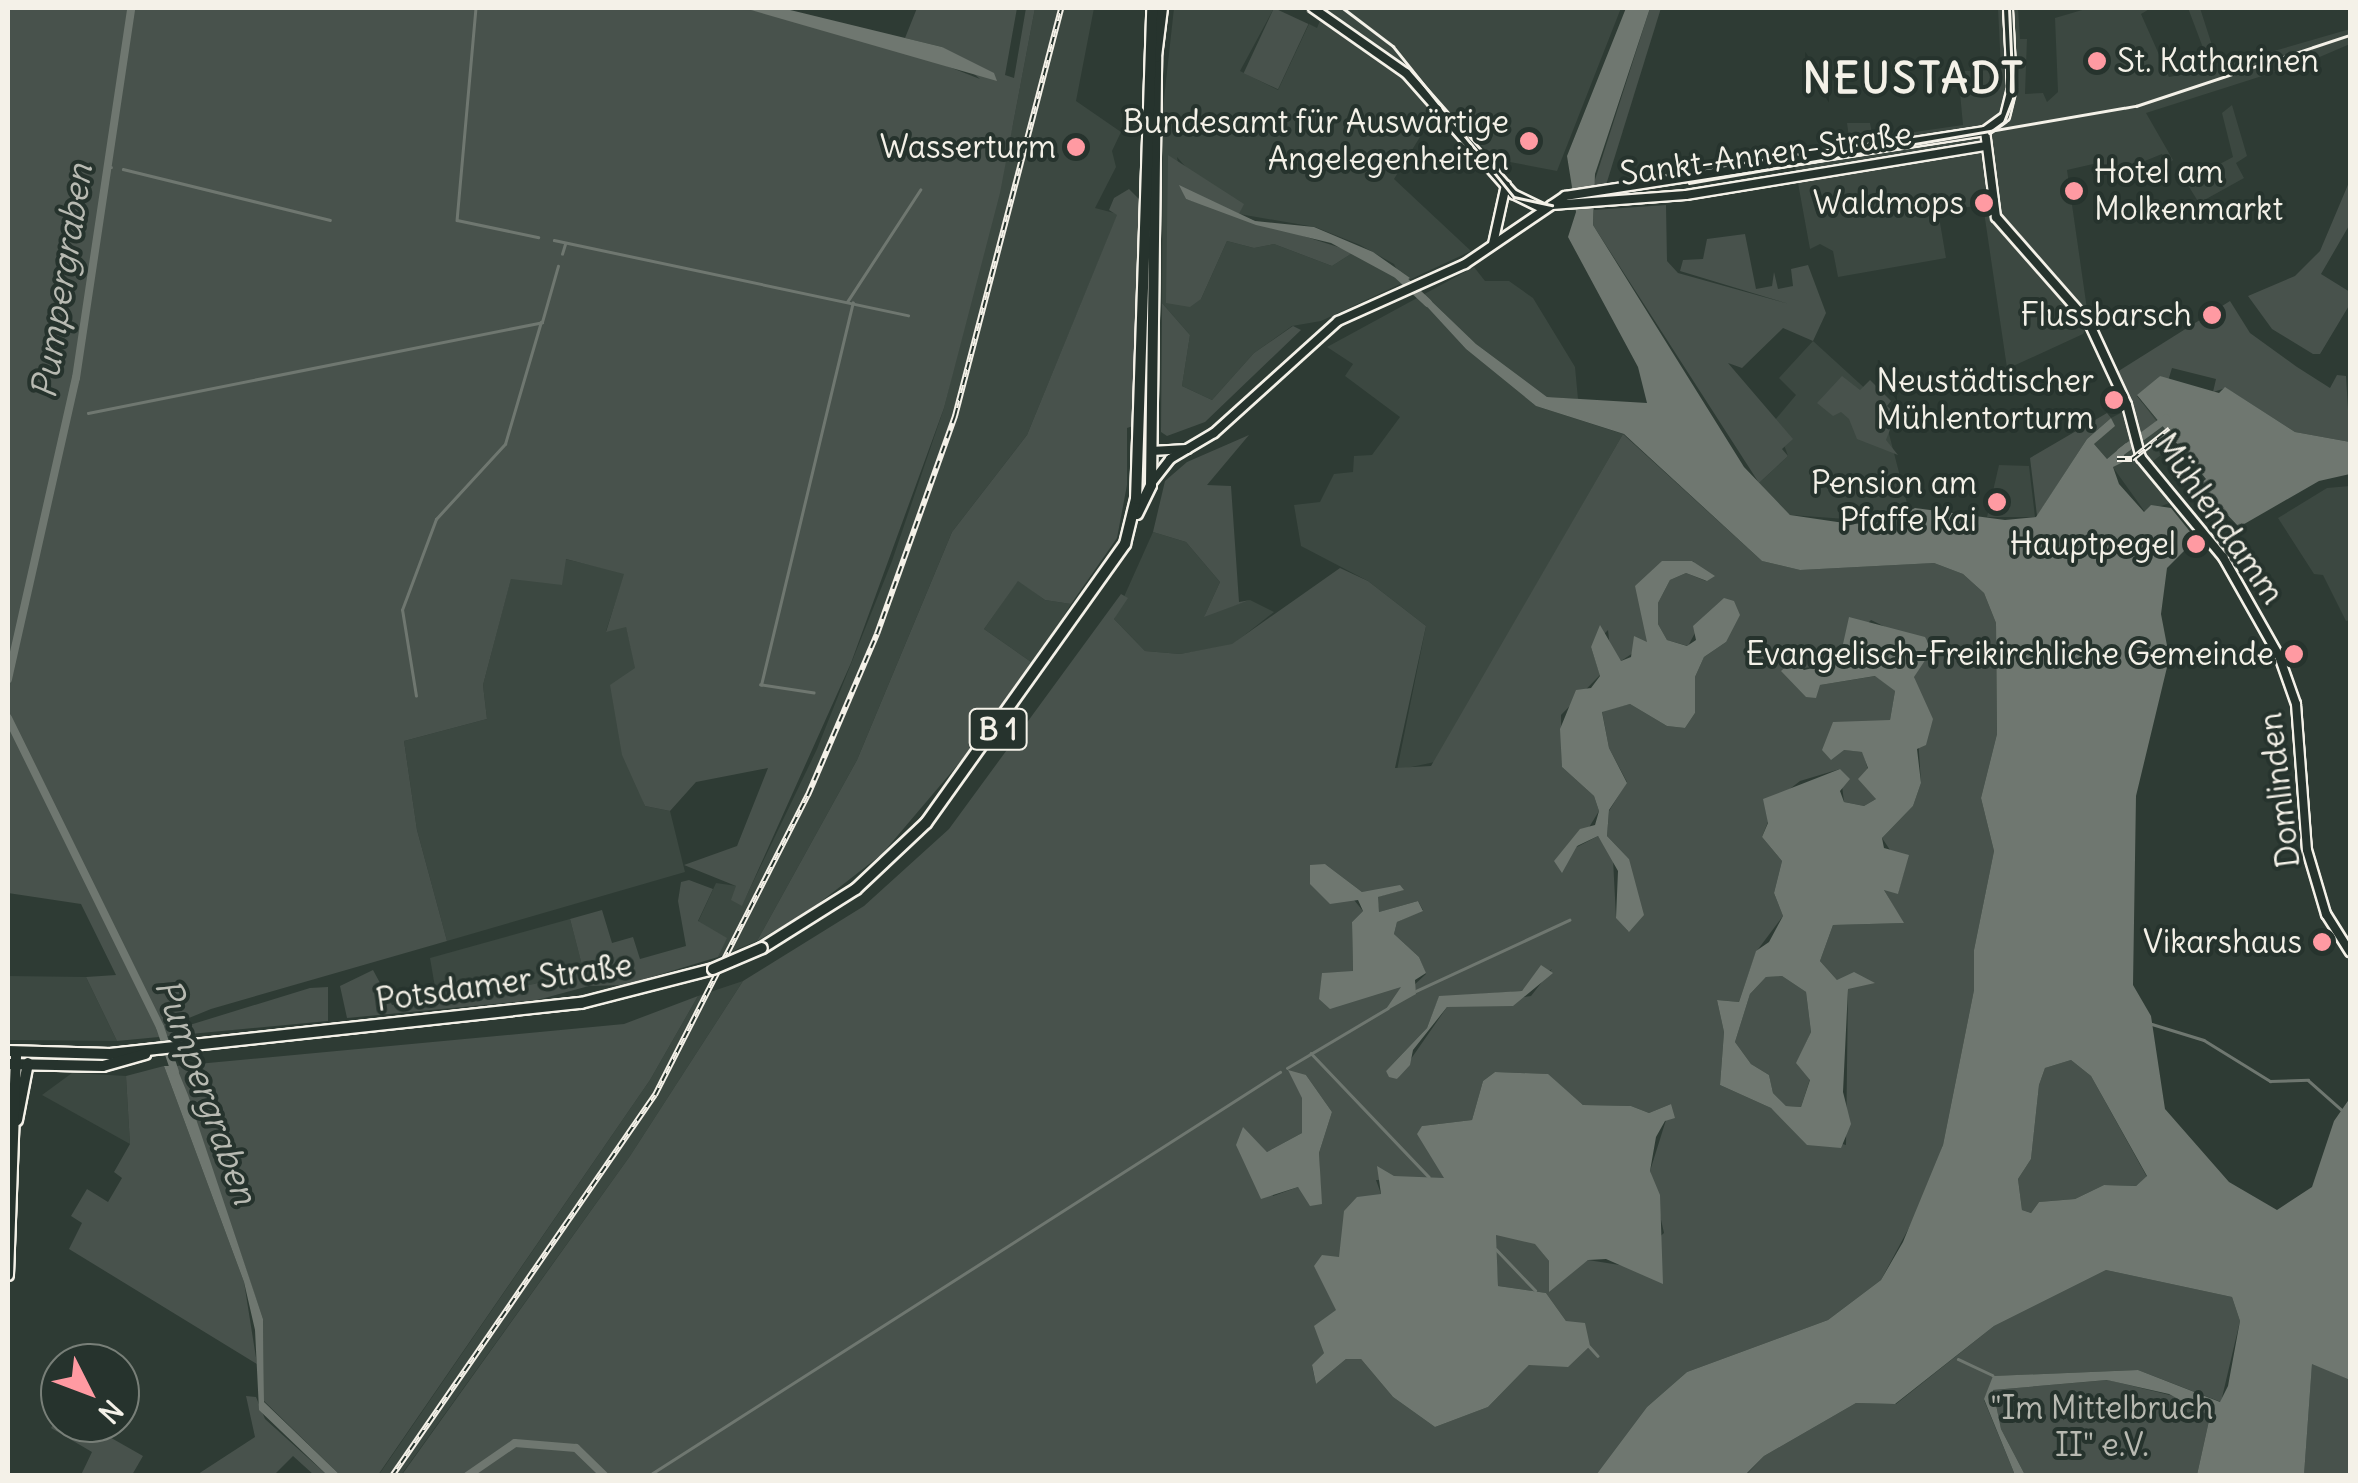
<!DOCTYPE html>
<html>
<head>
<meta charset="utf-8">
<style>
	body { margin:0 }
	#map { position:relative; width:2358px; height:1483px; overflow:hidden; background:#2e3b34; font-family:Delius,sans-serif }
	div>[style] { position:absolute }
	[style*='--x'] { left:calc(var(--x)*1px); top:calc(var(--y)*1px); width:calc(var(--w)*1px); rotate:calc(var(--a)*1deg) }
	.built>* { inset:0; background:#3c4841 }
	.green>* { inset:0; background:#48524c; transform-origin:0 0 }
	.water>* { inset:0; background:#6f7770 }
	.stream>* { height:2.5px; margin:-1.25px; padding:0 1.25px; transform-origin:1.25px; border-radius:1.25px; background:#6f7770 }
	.canal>* { height:8px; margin:-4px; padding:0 4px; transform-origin:4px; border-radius:4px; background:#6f7770 }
	.roads { filter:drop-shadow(2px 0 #f4f1e8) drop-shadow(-2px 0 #f4f1e8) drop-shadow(0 2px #f4f1e8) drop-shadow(0 -2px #f4f1e8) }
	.minor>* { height:8px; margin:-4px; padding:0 4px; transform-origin:4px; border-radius:4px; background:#26332d }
	.major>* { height:10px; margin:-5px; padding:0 5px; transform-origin:5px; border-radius:5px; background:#26332d }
	.tram>* { height:2.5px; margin:-1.25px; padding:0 1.25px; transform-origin:1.25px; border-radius:1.25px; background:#f4f1e8 }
	.rail>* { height:6px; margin-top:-3px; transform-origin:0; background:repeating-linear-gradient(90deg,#26332d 0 8px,#f4f1e8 0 16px); box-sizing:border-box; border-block:2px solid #f4f1e8 }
	.bridges { filter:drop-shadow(2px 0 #f4f1e8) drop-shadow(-2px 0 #f4f1e8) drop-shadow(0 2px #f4f1e8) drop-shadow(0 -2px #f4f1e8) }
	.major-bridge>* { height:10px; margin:-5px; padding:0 5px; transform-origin:5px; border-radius:5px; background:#26332d }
	.dots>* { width:28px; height:28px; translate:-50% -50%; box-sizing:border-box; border:5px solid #26332d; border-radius:50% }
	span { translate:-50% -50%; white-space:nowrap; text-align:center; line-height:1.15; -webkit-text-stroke:8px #26332d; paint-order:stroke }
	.shield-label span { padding:2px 8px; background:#26332d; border:2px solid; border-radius:8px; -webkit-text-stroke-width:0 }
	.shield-label { font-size:30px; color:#f4f1e8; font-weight:700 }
	.poi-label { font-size:32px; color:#f4f1e8 }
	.left { translate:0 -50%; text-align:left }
	.right { translate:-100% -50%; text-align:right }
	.street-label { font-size:32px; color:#f4f1e8 }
	.park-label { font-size:32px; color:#b8b9b1 }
	.water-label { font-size:35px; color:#b8bab2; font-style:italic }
	.district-label { font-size:42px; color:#f4f1e8; font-weight:700; letter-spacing:2.5px }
	.frame { position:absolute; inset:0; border:10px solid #f4f1e8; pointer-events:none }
	.north { position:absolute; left:40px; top:1343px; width:100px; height:100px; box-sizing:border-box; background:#26332d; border:2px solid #787f78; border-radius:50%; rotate:132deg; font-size:28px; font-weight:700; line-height:40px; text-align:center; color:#f4f1e8 }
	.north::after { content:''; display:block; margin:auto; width:35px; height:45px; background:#ff9aa2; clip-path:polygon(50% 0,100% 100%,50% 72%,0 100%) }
</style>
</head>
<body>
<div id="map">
	<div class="built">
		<div style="clip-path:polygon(1035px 8px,1094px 8px,1076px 101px,1121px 132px,1112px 151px,1116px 167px,1095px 208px,1118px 214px,1027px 435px,952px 532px,857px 760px,757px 941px,718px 957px,726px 938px,698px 922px,716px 883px,737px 886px,742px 905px,817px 749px,892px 561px,944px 408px,1013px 124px)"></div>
		<div style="clip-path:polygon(evenodd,1174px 8px,1274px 8px,1240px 71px,1278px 90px,1309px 24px,1317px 28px,1325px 8px,1621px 8px,1557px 171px,1494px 159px,1441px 103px,1394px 179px,1471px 251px,1321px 321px,1292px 326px,1254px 353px,1212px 400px,1182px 386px,1190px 335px,1162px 303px,1163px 108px,1174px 8px,1177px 157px,1197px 180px,1243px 204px,1239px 214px,1315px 227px,1360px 245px,1394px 264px,1403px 282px,1354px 252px,1332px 266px,1274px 244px,1254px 248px,1227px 241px,1201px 299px,1177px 157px)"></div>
		<div style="clip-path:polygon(1998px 8px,2018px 8px,2020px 39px,2027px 39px,2025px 94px,2043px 93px,2047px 102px,2058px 92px,2055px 18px,2089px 8px,2151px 8px,2141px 14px,2169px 77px,2211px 69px,2188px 8px,2200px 8px,2219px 67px,2350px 29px,2350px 44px,2315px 59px,2146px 113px,2173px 160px,2168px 164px,2162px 154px,2108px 176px,2102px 162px,2067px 170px,2089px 323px,2083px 334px,2011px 367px,2018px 393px,2011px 395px,1983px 205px,1938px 211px,1946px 258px,1838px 277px,1833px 251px,1820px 244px,1810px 249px,1794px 161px,1799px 152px,1850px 144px,1847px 123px,1870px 123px,1873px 138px,1963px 125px,1958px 71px,2001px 70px)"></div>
		<div style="clip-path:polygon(2232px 105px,2247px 156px,2236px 163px,2244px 178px,2199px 203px,2186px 182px,2233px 157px,2222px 113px)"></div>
		<div style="clip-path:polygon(1474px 267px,1485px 281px,1509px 281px,1533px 298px,1575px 367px,1578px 399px,1547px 397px,1476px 344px,1425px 295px,1421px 299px,1466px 349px,1536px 406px,1623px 434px,1435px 762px,1397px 770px,1426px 626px,1368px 581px,1301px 546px,1294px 505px,1320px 502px,1334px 474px,1353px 472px,1354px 456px,1372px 455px,1400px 417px,1345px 376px,1353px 364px,1327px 347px)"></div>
		<div style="clip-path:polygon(1813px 341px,1881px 403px,1909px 511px,1888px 522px,1790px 515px,1759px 483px,1788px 456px,1775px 420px,1796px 395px,1779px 378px)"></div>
		<div style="clip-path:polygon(2142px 402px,2176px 443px,2147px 466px,2175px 501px,2145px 512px,2112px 466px,2123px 459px,2125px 444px,2107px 459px,2094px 444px,2114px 426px,2111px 418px)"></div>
		<div style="clip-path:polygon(1999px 465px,2029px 466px,2035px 517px,1987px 517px)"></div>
		<div style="clip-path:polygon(2350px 486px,2350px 620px,2346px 621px,2323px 575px,2314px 574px,2278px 518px,2327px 488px)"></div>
		<div style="clip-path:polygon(1153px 532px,1186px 542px,1220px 582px,1205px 615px,1250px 600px,1274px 612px,1232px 645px,1180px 654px,1145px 651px,1114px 619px)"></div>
		<div style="clip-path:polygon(565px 559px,625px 573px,606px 631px,626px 626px,636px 669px,640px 792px,645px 806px,670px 811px,685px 872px,447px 941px,417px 830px,404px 741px,487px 719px,483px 685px,511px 578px)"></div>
		<div style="clip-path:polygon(1018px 580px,1045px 600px,1071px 604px,1034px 664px,984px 629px)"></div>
		<div style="clip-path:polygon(570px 919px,583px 968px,534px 984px,437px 999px,430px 958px)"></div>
		<div style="clip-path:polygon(8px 976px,86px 977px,117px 1041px,8px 1040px)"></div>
		<div style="clip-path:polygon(743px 981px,630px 1156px,401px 1475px,378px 1476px,650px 1080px,698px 996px)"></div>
		<div style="clip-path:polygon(72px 1073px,126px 1076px,130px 1144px,42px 1095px)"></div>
	</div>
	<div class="green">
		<div style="clip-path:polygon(8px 8px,744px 8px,901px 48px,980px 79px,942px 47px,905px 38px,917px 8px,1017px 8px,1005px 75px,1014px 78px,1026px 8px,1035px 8px,1000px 193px,944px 408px,851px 663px,742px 906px,731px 900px,736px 886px,684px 865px,737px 846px,768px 768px,696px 782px,670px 811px,645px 806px,622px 755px,610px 685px,635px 668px,626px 627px,606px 632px,624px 574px,566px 559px,562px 585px,511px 579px,483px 685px,487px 719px,404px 741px,417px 830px,447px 941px,211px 1009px,184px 1020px,183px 1027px,310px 988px,328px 987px,328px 1021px,117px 1041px,86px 977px,116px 975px,81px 904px,8px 893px)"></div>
		<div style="left:1274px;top:8px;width:38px;height:72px;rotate:25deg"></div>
		<div style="clip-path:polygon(1650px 8px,1661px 8px,1606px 185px,1593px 186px)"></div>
		<div style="clip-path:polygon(1168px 155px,1244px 204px,1239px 214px,1181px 187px,1186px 199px,1354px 252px,1332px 266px,1274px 244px,1254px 248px,1227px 241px,1201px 299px,1190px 307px,1166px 303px)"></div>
		<div style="clip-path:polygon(2350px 180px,2350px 224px,2321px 274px,2350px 292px,2350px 304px,2320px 354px,2313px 354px,2272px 329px,2248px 296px,2295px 276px,2320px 251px)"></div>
		<div style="clip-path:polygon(1129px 189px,1139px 199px,1137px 326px,1133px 426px,1127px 428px,1127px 485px,1117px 538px,1071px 604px,1045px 600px,1018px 581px,984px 629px,1034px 664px,983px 735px,882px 854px,809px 911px,757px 941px,857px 760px,952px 532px,1027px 435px,1117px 215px,1109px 210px,1114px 198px)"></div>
		<div style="clip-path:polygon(1666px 205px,1667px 261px,1678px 273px,1789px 304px,1680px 271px,1683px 260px,1703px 259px,1707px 239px,1745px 234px,1756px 289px,1772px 286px,1774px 272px,1778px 289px,1793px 286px,1791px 269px,1808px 265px,1826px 313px,1813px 341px,1783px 328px,1742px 368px,1728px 363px,1793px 439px,1782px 449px,1788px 456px,1759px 483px,1593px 225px,1594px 210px)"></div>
		<div style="clip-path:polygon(2230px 301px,2250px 333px,2297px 367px,2330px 388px,2337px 375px,2346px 376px,2350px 442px,2295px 432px,2226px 388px,2213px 392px,2216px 379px,2172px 368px,2168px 381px,2160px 376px,2137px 396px,2157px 422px,2138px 435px,2133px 404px,2117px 372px)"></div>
		<div style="clip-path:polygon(1162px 303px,1190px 335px,1182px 386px,1212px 400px,1254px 353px,1293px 326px,1301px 330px,1205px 422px,1167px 436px,1161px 432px)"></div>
		<div style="clip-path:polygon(1842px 376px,1860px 390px,1870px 380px,1891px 401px,1887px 406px,1896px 414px,1886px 440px,1898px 455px,1857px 439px,1849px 419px,1841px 412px,1833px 416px,1817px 403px)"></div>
		<div style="clip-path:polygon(2107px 413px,2111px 418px,2087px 439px,2037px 516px,2030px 458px)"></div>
		<div style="clip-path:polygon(evenodd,1623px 434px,1762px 561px,1800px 570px,1934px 563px,1963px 574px,1984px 593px,1996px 623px,1997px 734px,1981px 798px,1994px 851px,1974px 950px,1974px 990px,1943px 1145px,1926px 1196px,1881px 1280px,1828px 1320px,1687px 1372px,1647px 1407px,1596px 1475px,401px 1476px,630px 1156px,743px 981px,864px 906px,949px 829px,1121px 594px,1128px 598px,1114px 619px,1145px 651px,1180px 654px,1232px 644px,1340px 568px,1368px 581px,1426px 626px,1395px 768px,1431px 766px,1623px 434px,1693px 561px,1706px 581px,1686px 573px,1670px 580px,1658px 603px,1658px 624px,1667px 640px,1688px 646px,1703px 618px,1726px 642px,1704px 657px,1695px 677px,1695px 713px,1685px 728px,1667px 726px,1630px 704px,1602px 711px,1609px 748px,1627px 782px,1609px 811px,1607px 836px,1629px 859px,1628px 931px,1616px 917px,1613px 859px,1598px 836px,1577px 847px,1599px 811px,1594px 796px,1562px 767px,1561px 715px,1600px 675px,1591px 647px,1608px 630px,1610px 650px,1621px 661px,1648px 643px,1636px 586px,1672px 563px,1693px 561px,1623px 434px,1871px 620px,1932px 650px,1914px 676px,1921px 783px,1913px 806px,1882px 838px,1904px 871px,1898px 893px,1883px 888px,1903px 923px,1833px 925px,1820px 961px,1837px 980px,1872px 983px,1848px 988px,1846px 1145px,1800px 1132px,1771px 1108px,1720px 1085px,1724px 1032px,1717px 1000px,1739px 1002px,1756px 952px,1783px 916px,1774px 893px,1782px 861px,1762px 837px,1777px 799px,1800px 781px,1840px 769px,1844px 802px,1864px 806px,1876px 799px,1863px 752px,1844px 750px,1890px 720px,1895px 691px,1876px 676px,1820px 685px,1782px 671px,1826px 665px,1871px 620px,1623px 434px,1325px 864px,1362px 892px,1403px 890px,1377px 897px,1379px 912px,1418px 901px,1423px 910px,1397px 922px,1394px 934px,1419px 957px,1426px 974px,1387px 1010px,1403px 986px,1322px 973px,1353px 972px,1352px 922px,1363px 911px,1325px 864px,1623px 434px,1552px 969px,1531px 996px,1447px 1007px,1397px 1079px,1386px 1071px,1427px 1028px,1439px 997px,1522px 991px,1552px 969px,1623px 434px,1495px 1072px,1547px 1074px,1583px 1105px,1631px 1106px,1649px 1113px,1671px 1104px,1650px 1171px,1664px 1233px,1626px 1266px,1588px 1260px,1550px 1284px,1549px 1261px,1535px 1243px,1495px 1234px,1498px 1286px,1546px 1293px,1566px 1321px,1553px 1363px,1529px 1365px,1488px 1407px,1435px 1427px,1393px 1397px,1361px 1359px,1346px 1359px,1316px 1384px,1312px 1366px,1324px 1353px,1381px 1194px,1376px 1180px,1445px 1179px,1422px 1126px,1472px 1120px,1483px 1081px,1495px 1072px,1623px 434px,1306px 1075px,1332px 1112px,1319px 1153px,1321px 1204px,1298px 1187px,1273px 1196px,1243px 1128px,1267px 1152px,1302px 1133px,1306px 1075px)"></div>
		<div style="clip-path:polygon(1249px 435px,1207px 485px,1231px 486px,1239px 602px,1250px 600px,1204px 617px,1220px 582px,1186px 542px,1153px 532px,1165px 481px,1187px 462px)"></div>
		<div style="clip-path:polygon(689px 880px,713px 889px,698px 921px,727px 938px,718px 957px,625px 985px,589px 986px,537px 1000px,347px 1018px,340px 986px,373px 970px,392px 1005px,534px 984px,583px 969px,570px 919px,602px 910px,612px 943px,633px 937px,640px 959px,686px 946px,678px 901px,681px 882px)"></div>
		<div style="clip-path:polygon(1782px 976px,1806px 992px,1811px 1032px,1797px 1063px,1810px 1079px,1801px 1107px,1786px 1106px,1773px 1093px,1769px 1075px,1751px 1064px,1735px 1042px,1750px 994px,1766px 977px)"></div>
		<div style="clip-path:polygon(698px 996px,650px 1080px,378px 1475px,340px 1475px,264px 1401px,263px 1319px,176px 1066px,624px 1024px)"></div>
		<div style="clip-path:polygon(2071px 1060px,2091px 1076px,2147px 1177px,2136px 1186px,2104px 1185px,2075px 1199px,2039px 1202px,2031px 1213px,2022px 1210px,2018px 1179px,2031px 1159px,2039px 1085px,2045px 1068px)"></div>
		<div style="clip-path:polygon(164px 1066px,244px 1282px,257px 1364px,69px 1249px,82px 1223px,71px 1216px,87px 1189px,108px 1202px,122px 1178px,114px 1172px,130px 1144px,126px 1076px)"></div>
		<div style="clip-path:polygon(2106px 1270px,2232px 1297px,2240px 1321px,2221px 1402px,2138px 1370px,1994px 1376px,1984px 1400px,2015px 1475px,1745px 1476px,1764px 1456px,1856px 1403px,1896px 1404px,1994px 1326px)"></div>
		<div style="clip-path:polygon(2312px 1363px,2350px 1380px,2350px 1475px,2304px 1475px)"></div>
		<div style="clip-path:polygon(2108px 1380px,2182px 1398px,2210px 1416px,2197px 1475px,2025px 1475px,2001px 1429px,1993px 1390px)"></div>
		<div style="clip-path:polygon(246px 1396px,256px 1397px,265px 1419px,327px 1475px,314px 1475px,293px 1456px,274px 1475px,195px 1476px,255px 1437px)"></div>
		<div style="clip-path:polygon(60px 1412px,60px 1423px,85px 1423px,143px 1456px,132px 1475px,81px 1475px,92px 1452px,51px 1428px)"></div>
	</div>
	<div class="water">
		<div style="clip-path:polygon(744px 8px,782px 8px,942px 47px,994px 73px,997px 81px)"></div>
		<div style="clip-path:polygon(evenodd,1626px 8px,1650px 8px,1595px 174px,1593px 225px,1744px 467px,1790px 515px,1851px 524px,1888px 522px,1915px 508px,2005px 520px,2036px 517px,2087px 439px,2111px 418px,2115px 426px,2094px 444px,2107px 459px,2126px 443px,2123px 462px,2113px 467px,2119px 484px,2144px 512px,2151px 505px,2171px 508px,2196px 539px,2167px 568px,2161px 614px,2169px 656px,2201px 659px,2169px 659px,2136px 796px,2133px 985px,2151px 1016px,2165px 1109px,2229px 1182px,2277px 1210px,2312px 1187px,2334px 1121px,2350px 1098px,2350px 1380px,2312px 1364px,2304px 1475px,2197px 1475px,2210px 1416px,2169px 1394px,2107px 1380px,1993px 1390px,2001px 1429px,2025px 1475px,2015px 1475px,1984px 1399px,1993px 1376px,2138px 1370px,2220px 1402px,2228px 1386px,2240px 1321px,2232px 1297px,2106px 1270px,1994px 1326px,1895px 1404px,1856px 1403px,1764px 1456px,1745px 1475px,1596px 1475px,1647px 1407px,1687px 1372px,1828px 1320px,1881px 1280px,1903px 1242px,1943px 1145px,1974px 990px,1974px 950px,1994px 851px,1981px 798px,1997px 734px,1996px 623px,1984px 593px,1963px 574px,1934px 563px,1800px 570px,1762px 561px,1624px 434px,1536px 406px,1466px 349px,1420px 299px,1425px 295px,1476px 344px,1547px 397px,1647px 403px,1638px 367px,1568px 237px,1576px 212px,1567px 156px,1626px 8px,2071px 1060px,2091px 1076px,2147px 1176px,2136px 1186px,2104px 1185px,2075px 1199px,2039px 1202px,2031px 1213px,2022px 1210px,2018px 1179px,2031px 1159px,2039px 1085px,2045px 1068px,2071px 1060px)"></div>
		<div style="clip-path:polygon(1179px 185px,1255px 221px,1314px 227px,1373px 252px,1410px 278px,1403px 282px,1331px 243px,1256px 225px,1186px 199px)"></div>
		<div style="clip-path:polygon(2160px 376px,2219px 393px,2225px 387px,2295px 432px,2350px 442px,2350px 474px,2319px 481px,2239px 527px,2199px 485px,2206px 479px,2137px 395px)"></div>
		<div style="clip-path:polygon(1662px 561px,1692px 561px,1715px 576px,1707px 581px,1686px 573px,1670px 580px,1658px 603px,1658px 624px,1667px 640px,1687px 646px,1696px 640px,1693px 626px,1724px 598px,1734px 601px,1740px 615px,1726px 642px,1704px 657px,1695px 677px,1695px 713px,1685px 728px,1667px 726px,1630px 704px,1602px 712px,1609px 748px,1627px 783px,1609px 810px,1607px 836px,1629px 859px,1644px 915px,1629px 932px,1616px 918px,1618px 871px,1598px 836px,1577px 846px,1562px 873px,1554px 861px,1580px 829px,1595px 825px,1599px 811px,1594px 796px,1562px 767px,1560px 729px,1576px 690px,1591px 688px,1600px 676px,1591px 647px,1600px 625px,1621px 661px,1631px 657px,1634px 636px,1647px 642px,1635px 586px)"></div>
		<div style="clip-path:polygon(evenodd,1849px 617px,1925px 637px,1932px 650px,1914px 677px,1933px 719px,1926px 745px,1917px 749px,1921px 783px,1913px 806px,1882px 838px,1884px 848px,1909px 855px,1898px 894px,1884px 890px,1904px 923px,1833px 925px,1820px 961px,1837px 980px,1854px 972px,1875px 983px,1848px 989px,1843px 1092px,1851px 1124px,1841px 1148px,1807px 1145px,1771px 1108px,1720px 1085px,1724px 1032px,1717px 1000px,1739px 1002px,1756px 951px,1769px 942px,1783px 916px,1774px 893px,1782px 861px,1762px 837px,1768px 823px,1763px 799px,1840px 769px,1850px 779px,1840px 791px,1844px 802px,1864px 806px,1876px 799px,1858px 779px,1868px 768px,1862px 752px,1844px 750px,1831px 760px,1822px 750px,1833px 722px,1890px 720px,1895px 691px,1875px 676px,1820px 685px,1816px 698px,1806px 697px,1781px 671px,1792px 661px,1804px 670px,1827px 665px,1841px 653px,1849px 617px,1782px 976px,1806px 992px,1811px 1032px,1796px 1063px,1810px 1080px,1801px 1107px,1786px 1106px,1773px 1093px,1769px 1075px,1751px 1064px,1735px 1042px,1750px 994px,1766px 977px,1782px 976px)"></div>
		<div style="clip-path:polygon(1325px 864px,1362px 892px,1400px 885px,1404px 890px,1378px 897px,1379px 912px,1418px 901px,1423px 911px,1397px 922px,1394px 934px,1419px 957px,1426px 973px,1415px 980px,1416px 994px,1384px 1012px,1401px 987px,1330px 1009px,1319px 999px,1322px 973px,1353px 971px,1352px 922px,1363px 911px,1358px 900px,1330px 904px,1310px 884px,1310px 865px)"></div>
		<div style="clip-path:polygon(1541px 965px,1553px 973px,1513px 1006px,1447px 1007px,1413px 1050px,1410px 1065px,1397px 1079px,1389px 1077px,1386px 1071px,1427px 1028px,1439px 996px,1522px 991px)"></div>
		<div style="clip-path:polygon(164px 1066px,176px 1066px,188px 1095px,263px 1319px,264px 1402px,340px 1475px,327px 1475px,259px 1410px,255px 1330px,244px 1282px)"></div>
		<div style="clip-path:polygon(1288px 1070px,1306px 1075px,1332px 1112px,1319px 1153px,1322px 1204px,1310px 1206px,1298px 1187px,1261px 1199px,1236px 1145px,1243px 1127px,1267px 1152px,1302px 1133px,1302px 1098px)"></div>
		<div style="clip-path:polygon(1495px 1072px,1548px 1074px,1583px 1105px,1631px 1106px,1649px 1113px,1671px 1104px,1675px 1118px,1665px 1121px,1656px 1137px,1650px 1171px,1660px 1195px,1663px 1284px,1606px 1259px,1588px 1260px,1549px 1292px,1549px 1261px,1535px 1244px,1496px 1235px,1498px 1286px,1546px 1293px,1566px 1321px,1585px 1323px,1590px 1346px,1568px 1367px,1529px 1365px,1488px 1407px,1435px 1427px,1393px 1397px,1361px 1359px,1346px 1359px,1316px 1384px,1312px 1365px,1324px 1353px,1314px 1326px,1336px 1310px,1314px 1266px,1322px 1255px,1339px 1257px,1344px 1211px,1357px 1197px,1381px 1194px,1377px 1166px,1394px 1176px,1444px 1178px,1417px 1134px,1422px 1126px,1472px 1120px,1483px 1081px)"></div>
	</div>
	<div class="stream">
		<div style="--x:476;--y:8;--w:213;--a:95.1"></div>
		<div style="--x:457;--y:220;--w:83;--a:11.9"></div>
		<div style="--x:107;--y:166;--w:4;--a:14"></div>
		<div style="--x:123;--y:169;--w:213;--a:13.8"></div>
		<div style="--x:554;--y:240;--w:362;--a:12"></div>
		<div style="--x:562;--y:254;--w:10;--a:-73"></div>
		<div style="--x:847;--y:302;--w:134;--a:-56.9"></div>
		<div style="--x:88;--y:413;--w:463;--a:-11.3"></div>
		<div style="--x:542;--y:322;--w:58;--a:-74.1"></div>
		<div style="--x:814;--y:693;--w:54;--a:-171.4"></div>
		<div style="--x:761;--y:685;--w:393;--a:-76.5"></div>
		<div style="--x:416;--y:696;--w:87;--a:-99.2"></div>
		<div style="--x:402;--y:610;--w:97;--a:-69.5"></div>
		<div style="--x:436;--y:519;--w:102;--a:-47.4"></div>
		<div style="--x:505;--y:444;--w:127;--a:-73.6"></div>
		<div style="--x:1416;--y:991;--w:169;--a:-24.9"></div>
		<div style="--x:2152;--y:1024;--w:54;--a:17.1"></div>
		<div style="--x:2204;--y:1040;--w:78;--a:31.8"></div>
		<div style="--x:2270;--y:1081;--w:38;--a:-2"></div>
		<div style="--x:2308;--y:1080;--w:45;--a:41.4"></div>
		<div style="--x:1311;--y:1053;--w:171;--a:46.4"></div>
		<div style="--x:1287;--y:1068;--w:117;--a:-30.7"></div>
		<div style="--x:1496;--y:1249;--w:57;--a:46.4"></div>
		<div style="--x:1589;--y:1346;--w:13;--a:48"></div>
		<div style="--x:1958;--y:1359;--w:38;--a:25"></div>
		<div style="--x:648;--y:1476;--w:750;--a:-32.59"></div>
	</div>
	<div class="canal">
		<div style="--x:1398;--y:275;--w:41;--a:43"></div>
		<div style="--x:2121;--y:452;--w:56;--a:-36.3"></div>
		<div style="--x:8;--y:679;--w:309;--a:-77.3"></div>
		<div style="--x:76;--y:378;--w:374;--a:-81.5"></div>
		<div style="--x:8;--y:718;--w:344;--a:63.8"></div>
		<div style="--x:160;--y:1027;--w:47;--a:71.6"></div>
		<div style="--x:467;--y:1476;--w:58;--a:-34.5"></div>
		<div style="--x:515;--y:1443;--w:61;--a:4.7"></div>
		<div style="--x:576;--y:1448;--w:40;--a:44"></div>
	</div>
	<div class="roads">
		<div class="minor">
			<div style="--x:1313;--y:8;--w:113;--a:35"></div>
			<div style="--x:1406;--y:73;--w:162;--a:48.5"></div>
			<div style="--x:1513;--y:194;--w:34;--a:26"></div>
			<div style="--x:2005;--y:116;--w:29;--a:-76"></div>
			<div style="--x:2012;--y:88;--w:80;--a:-92.9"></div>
			<div style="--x:1985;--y:131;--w:87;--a:82.7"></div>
			<div style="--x:1996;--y:217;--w:141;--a:48.7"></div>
			<div style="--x:2089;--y:323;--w:90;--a:65.1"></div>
			<div style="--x:2127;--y:405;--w:55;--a:75.2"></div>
			<div style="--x:2141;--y:458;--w:129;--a:50.4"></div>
			<div style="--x:2223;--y:557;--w:114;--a:60.5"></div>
			<div style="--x:2279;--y:656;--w:51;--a:70.5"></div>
			<div style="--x:2296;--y:704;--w:146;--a:85.7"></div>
			<div style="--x:2307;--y:850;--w:67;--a:73.5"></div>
			<div style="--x:2326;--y:914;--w:45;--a:57.7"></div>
			<div style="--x:1552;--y:205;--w:134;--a:-4.3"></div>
			<div style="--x:1686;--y:195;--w:304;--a:-9.3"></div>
			<div style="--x:1493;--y:244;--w:60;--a:-77.6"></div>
			<div style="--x:1151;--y:451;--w:36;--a:-3"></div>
			<div style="--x:1153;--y:481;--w:28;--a:-52"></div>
			<div style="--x:1170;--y:459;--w:51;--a:-30.6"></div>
			<div style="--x:1214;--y:433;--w:167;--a:-42.1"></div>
			<div style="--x:1338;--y:321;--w:139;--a:-24.2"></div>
			<div style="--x:1465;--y:264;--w:121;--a:-34.2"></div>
			<div style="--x:1565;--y:196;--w:425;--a:-8.8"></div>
			<div style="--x:1985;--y:131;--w:22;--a:-36"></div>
		</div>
		<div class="major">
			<div style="--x:1137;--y:514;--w:32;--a:-64"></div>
			<div style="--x:1151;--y:485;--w:428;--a:-89.3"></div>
			<div style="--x:1156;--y:57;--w:49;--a:-83"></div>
			<div style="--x:762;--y:948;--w:111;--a:-32.1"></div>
			<div style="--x:856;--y:889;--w:96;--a:-43.3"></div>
			<div style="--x:926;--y:823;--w:343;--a:-54.5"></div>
			<div style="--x:1125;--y:544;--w:46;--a:-76.3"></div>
			<div style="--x:1136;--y:499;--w:491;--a:-88.1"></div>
			<div style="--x:8;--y:1051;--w:102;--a:1.7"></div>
			<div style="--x:110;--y:1054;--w:474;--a:-6.2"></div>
			<div style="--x:581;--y:1003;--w:136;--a:-14.4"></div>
			<div style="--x:9;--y:1064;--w:94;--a:1.2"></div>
			<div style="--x:103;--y:1066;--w:44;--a:-15.9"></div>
			<div style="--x:17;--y:1120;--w:58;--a:-79.1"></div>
			<div style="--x:8;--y:1275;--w:222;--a:-87.9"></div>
		</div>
	</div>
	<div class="tram">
		<div style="--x:1343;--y:8;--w:63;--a:37.2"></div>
		<div style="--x:1393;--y:46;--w:193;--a:51.3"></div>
		<div style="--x:1514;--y:197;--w:39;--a:12"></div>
		<div style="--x:1989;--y:133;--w:19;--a:-36"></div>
		<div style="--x:2004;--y:122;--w:25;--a:-69"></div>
		<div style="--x:2013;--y:99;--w:91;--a:-92.5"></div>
		<div style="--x:1689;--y:183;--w:454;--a:-9.8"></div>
		<div style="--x:2136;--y:106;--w:225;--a:-18.4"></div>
	</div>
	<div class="rail">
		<div style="--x:2117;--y:459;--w:15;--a:0"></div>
		<div style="--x:2132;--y:459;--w:48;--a:-38.3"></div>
		<div style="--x:392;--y:1476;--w:463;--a:-55.4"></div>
		<div style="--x:655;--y:1095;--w:337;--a:-63"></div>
		<div style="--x:808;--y:795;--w:175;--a:-66.8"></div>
		<div style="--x:877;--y:634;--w:232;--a:-70.3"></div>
		<div style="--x:955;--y:416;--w:422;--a:-75.4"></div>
	</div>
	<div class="bridges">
		<div class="major-bridge">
			<div style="--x:713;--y:969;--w:53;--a:-23.2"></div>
		</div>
	</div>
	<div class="dots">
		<div style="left:2097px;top:61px;background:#ff9aa2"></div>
		<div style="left:1529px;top:141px;background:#ff9aa2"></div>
		<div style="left:1076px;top:147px;background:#ff9aa2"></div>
		<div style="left:2074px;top:191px;background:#ff9aa2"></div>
		<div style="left:1984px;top:203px;background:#ff9aa2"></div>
		<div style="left:2212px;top:315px;background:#ff9aa2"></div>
		<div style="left:2114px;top:400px;background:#ff9aa2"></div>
		<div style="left:1997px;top:502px;background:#ff9aa2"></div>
		<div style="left:2196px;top:544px;background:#ff9aa2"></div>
		<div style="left:2294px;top:654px;background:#ff9aa2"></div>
		<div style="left:2322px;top:942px;background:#ff9aa2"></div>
	</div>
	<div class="shield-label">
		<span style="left:998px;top:729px">B 1</span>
	</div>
	<div class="poi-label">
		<span class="left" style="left:2117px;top:61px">St. Katharinen</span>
		<span class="right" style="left:1509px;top:141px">Bundesamt für Auswärtige<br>Angelegenheiten</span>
		<span class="right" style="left:1056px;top:147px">Wasserturm</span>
		<span class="left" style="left:2094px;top:191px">Hotel am<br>Molkenmarkt</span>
		<span class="right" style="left:1964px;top:203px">Waldmops</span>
		<span class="right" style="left:2192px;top:315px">Flussbarsch</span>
		<span class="right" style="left:2094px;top:400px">Neustädtischer<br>Mühlentorturm</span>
		<span class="right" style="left:1977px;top:502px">Pension am<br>Pfaffe Kai</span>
		<span class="right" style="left:2176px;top:544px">Hauptpegel</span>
		<span class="right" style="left:2274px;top:654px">Evangelisch-Freikirchliche Gemeinde</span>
		<span class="right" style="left:2302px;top:942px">Vikarshaus</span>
	</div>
	<div class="street-label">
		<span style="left:1766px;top:154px;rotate:-8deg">Sankt-Annen-Straße</span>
		<span style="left:2219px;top:519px;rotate:55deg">Mühlendamm</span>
		<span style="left:2280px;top:790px;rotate:-97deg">Domlinden</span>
		<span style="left:504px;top:983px;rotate:-8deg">Potsdamer Straße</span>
	</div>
	<div class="park-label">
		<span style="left:2102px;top:1427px">"Im Mittelbruch<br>II" e.V.</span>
	</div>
	<div class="water-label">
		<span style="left:61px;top:281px;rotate:-81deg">Pumpergraben</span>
		<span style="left:207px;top:1091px;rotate:70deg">Pumpergraben</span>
	</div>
	<div class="district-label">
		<span style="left:1914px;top:78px">NEUSTADT</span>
	</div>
	<div class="frame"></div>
	<div class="north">N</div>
</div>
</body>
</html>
